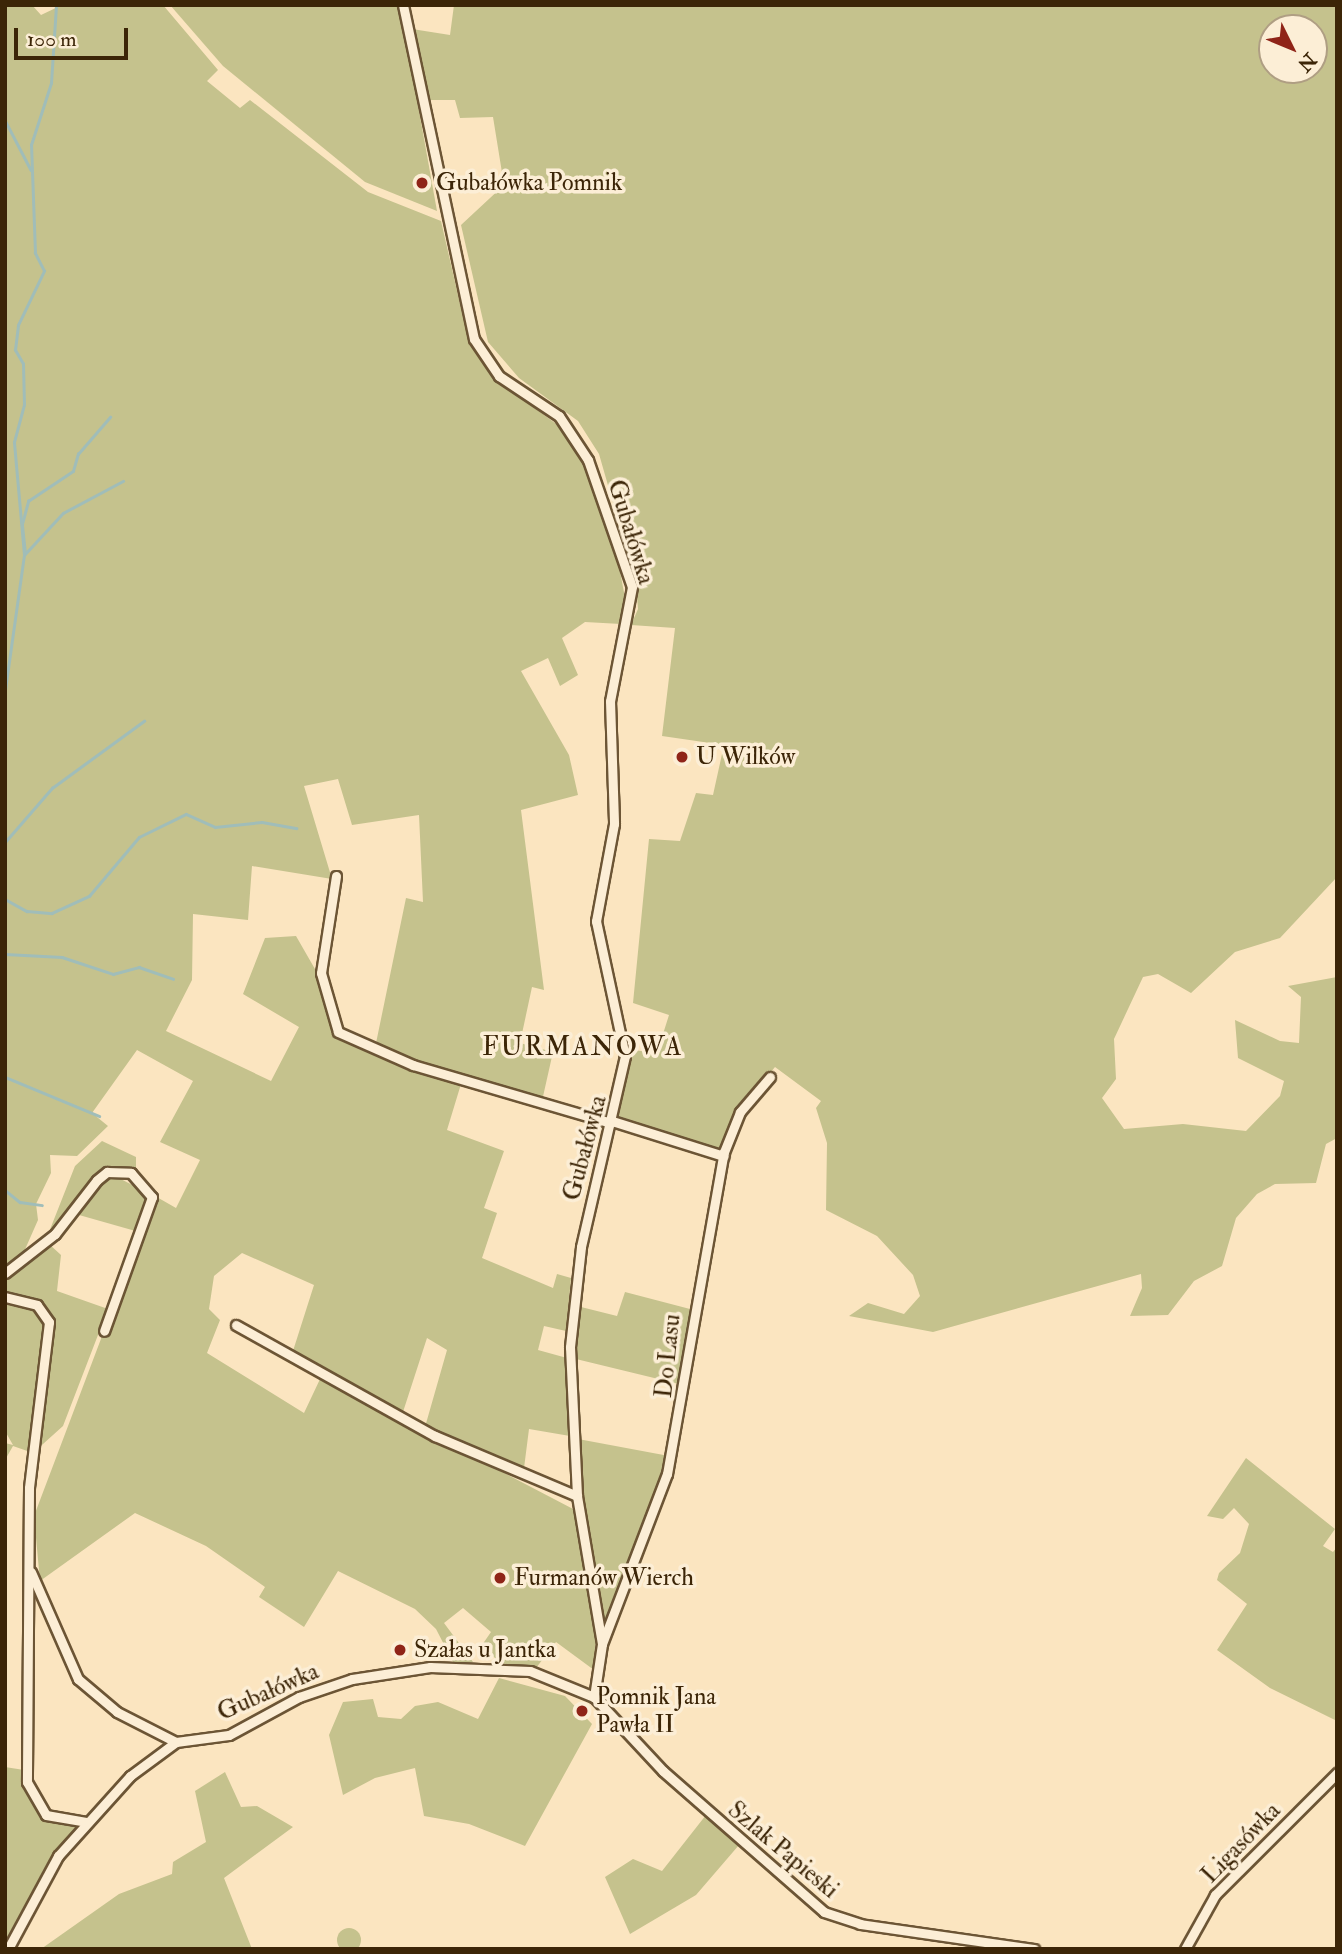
<!DOCTYPE html>
<html>
<head>
<meta charset="utf-8">
<style>
	body { margin:0 }
	#map { position:relative; width:1342px; height:1954px; overflow:hidden; background:#fbe5c0; font-family:"IM FELL Double Pica",serif }
	div>[style] { position:absolute }
	[style*='--x'] { left:calc(var(--x)*1px); top:calc(var(--y)*1px); width:calc(var(--w)*1px); rotate:calc(var(--a)*1deg) }
	.green>* { inset:0; background:#c5c28d }
	.round { border-radius:50% }
	.stream>* { height:2.5px; margin:-1.25px; padding:0 1.25px; transform-origin:1.25px; border-radius:1.25px; background:#a0bdb9 }
	.roads { filter:drop-shadow(2px 0 #6c5535) drop-shadow(-2px 0 #6c5535) drop-shadow(0 2px #6c5535) drop-shadow(0 -2px #6c5535) }
	.minor>* { height:9px; margin:-4.5px; padding:0 4.5px; transform-origin:4.5px; border-radius:4.5px; background:#fceed6 }
	.dots>* { width:19px; height:19px; translate:-50% -50%; box-sizing:border-box; border:4px solid #fceed6; border-radius:50% }
	span { translate:-50% -50%; white-space:nowrap; text-align:center; line-height:1.15; -webkit-text-stroke:7px #fceed6; paint-order:stroke }
	.poi-label { font-size:24px; color:#3c2507 }
	.left { translate:0 -50%; text-align:left }
	.street-label { font-size:24px; color:#3c2507 }
	.neighbourhood-label { font-size:26px; color:#3c2507; letter-spacing:2px }
	.frame { position:absolute; inset:0; border:7px solid #3c2507; pointer-events:none }
	.north { position:absolute; left:1258px; top:14px; width:70px; height:70px; box-sizing:border-box; background:#fceed6; border:2px solid #af9e83; border-radius:50%; rotate:133deg; font-size:19px; font-weight:700; line-height:28px; text-align:center; color:#3c2507 }
	.north::after { content:''; display:block; margin:auto; width:24px; height:32px; background:#8f2418; clip-path:polygon(50% 0,100% 100%,50% 72%,0 100%) }
	.scale { position:absolute; left:14px; top:28px; width:114px; height:32px; box-sizing:border-box; border:4px solid #3c2507; border-top:0; padding-left:9px; font-size:21px; line-height:24px; white-space:nowrap; color:#3c2507; -webkit-text-stroke:5px #fceed6; paint-order:stroke }
</style>
</head>
<body>
<div id="map">
	<div class="green">
		<div style="clip-path:polygon(5px 5px,32px 5px,41px 15px,62px 5px,163px 5px,218px 70px,207px 81px,240px 108px,250px 100px,368px 192px,441px 221px,469px 343px,513px 392px,563px 429px,584px 457px,613px 535px,627px 608px,621px 624px,585px 622px,562px 638px,578px 675px,560px 686px,548px 658px,521px 671px,569px 755px,578px 795px,521px 810px,544px 990px,532px 987px,520px 1043px,553px 1052px,542px 1101px,375px 1048px,406px 898px,423px 902px,419px 815px,352px 825px,338px 779px,304px 786px,332px 879px,252px 866px,248px 920px,193px 914px,192px 980px,166px 1031px,271px 1081px,299px 1027px,243px 994px,265px 938px,296px 936px,323px 983px,334px 1032px,461px 1084px,447px 1130px,504px 1151px,484px 1208px,497px 1213px,482px 1258px,553px 1288px,557px 1274px,571px 1278px,566px 1331px,544px 1326px,538px 1350px,567px 1358px,570px 1436px,529px 1429px,523px 1476px,425px 1427px,447px 1350px,427px 1338px,402px 1415px,292px 1354px,314px 1285px,242px 1253px,214px 1276px,209px 1309px,220px 1320px,207px 1353px,304px 1413px,321px 1377px,575px 1510px,596px 1632px,594px 1670px,556px 1642px,536px 1668px,500px 1663px,482px 1645px,491px 1632px,463px 1608px,444px 1623px,473px 1662px,453px 1662px,436px 1629px,415px 1609px,338px 1571px,304px 1627px,259px 1597px,265px 1587px,206px 1546px,135px 1513px,40px 1581px,34px 1516px,155px 1196px,176px 1208px,200px 1160px,160px 1142px,193px 1081px,137px 1050px,92px 1113px,108px 1126px,77px 1156px,50px 1155px,51px 1173px,36px 1204px,38px 1220px,23px 1254px,5px 1265px)"></div>
		<div style="clip-path:polygon(170px 5px,400px 5px,437px 211px,365px 182px,223px 66px)"></div>
		<div style="clip-path:polygon(evenodd,454px 5px,1337px 5px,1337px 877px,1280px 938px,1235px 952px,1191px 993px,1158px 974px,1143px 977px,1114px 1039px,1116px 1079px,1102px 1098px,1124px 1129px,1183px 1124px,1246px 1131px,1280px 1096px,1284px 1081px,1238px 1058px,1235px 1020px,1280px 1041px,1299px 1043px,1301px 997px,1288px 986px,1337px 977px,1337px 1138px,1326px 1144px,1316px 1183px,1275px 1184px,1257px 1194px,1236px 1218px,1222px 1266px,1194px 1281px,1168px 1315px,1130px 1316px,1142px 1288px,1141px 1274px,933px 1332px,849px 1316px,868px 1303px,904px 1314px,920px 1296px,913px 1275px,877px 1236px,826px 1210px,827px 1143px,816px 1108px,821px 1101px,775px 1067px,739px 1110px,720px 1160px,614px 1127px,633px 1050px,657px 1053px,669px 1015px,633px 1003px,649px 839px,680px 841px,696px 793px,713px 795px,724px 745px,662px 736px,675px 628px,631px 625px,638px 609px,636px 583px,599px 454px,578px 421px,519px 378px,488px 342px,461px 225px,504px 185px,493px 117px,460px 118px,455px 100px,428px 100px,412px 29px,450px 35px,454px 5px,1272px 28px,1314px 28px,1314px 70px,1272px 70px,1272px 28px)"></div>
		<div style="clip-path:polygon(102px 1141px,136px 1157px,136px 1172px,104px 1169px,49px 1232px,75px 1166px)"></div>
		<div style="clip-path:polygon(111px 1174px,144px 1191px,148px 1202px,139px 1232px,72px 1213px)"></div>
		<div style="clip-path:polygon(49px 1244px,61px 1255px,57px 1291px,108px 1309px,63px 1426px,33px 1453px,13px 1446px,5px 1460px,5px 1443px,13px 1445px,5px 1431px,5px 1278px)"></div>
		<div style="clip-path:polygon(625px 1292px,690px 1309px,683px 1385px,576px 1359px,577px 1306px,617px 1316px)"></div>
		<div style="clip-path:polygon(578px 1439px,669px 1456px,604px 1631px,582px 1499px)"></div>
		<div style="clip-path:polygon(1246px 1458px,1335px 1529px,1323px 1546px,1333px 1552px,1337px 1547px,1337px 1721px,1270px 1688px,1217px 1650px,1247px 1604px,1217px 1580px,1219px 1573px,1240px 1553px,1249px 1524px,1234px 1508px,1223px 1519px,1207px 1516px)"></div>
		<div style="clip-path:polygon(499px 1678px,565px 1696px,592px 1724px,525px 1846px,469px 1824px,424px 1816px,415px 1768px,375px 1778px,343px 1795px,329px 1735px,343px 1702px,373px 1699px,378px 1717px,401px 1719px,415px 1706px,438px 1702px,478px 1719px)"></div>
		<div style="clip-path:polygon(5px 1767px,24px 1770px,30px 1797px,48px 1819px,77px 1824px,78px 1829px,5px 1945px)"></div>
		<div style="clip-path:polygon(225px 1772px,241px 1807px,257px 1806px,293px 1827px,224px 1878px,252px 1949px,41px 1949px,119px 1894px,172px 1874px,173px 1862px,206px 1842px,195px 1791px)"></div>
		<div style="clip-path:polygon(706px 1815px,739px 1845px,696px 1895px,630px 1934px,605px 1877px,633px 1859px,662px 1871px)"></div>
		<div class="round" style="left:337px;top:1928px;width:24px;height:24px"></div>
	</div>
	<div class="stream">
		<div style="--x:5;--y:120;--w:56;--a:62.5"></div>
		<div style="--x:25;--y:554;--w:30;--a:-96"></div>
		<div style="--x:22;--y:524;--w:24;--a:-75"></div>
		<div style="--x:28;--y:501;--w:54;--a:-33.7"></div>
		<div style="--x:73;--y:471;--w:18;--a:-74"></div>
		<div style="--x:78;--y:454;--w:49;--a:-49.1"></div>
		<div style="--x:24;--y:555;--w:57;--a:-47.1"></div>
		<div style="--x:63;--y:513;--w:68;--a:-28.1"></div>
		<div style="--x:5;--y:690;--w:136;--a:-82"></div>
		<div style="--x:24;--y:555;--w:113;--a:-95.1"></div>
		<div style="--x:14;--y:442;--w:38;--a:-75"></div>
		<div style="--x:24;--y:405;--w:41;--a:-91.4"></div>
		<div style="--x:23;--y:364;--w:16;--a:-120"></div>
		<div style="--x:15;--y:350;--w:25;--a:-83"></div>
		<div style="--x:18;--y:325;--w:60;--a:-64.3"></div>
		<div style="--x:44;--y:271;--w:20;--a:-117"></div>
		<div style="--x:35;--y:253;--w:108;--a:-92.1"></div>
		<div style="--x:31;--y:145;--w:65;--a:-72.1"></div>
		<div style="--x:51;--y:83;--w:78;--a:-86.3"></div>
		<div style="--x:5;--y:842;--w:72;--a:-49"></div>
		<div style="--x:52;--y:788;--w:114;--a:-36.1"></div>
		<div style="--x:5;--y:899;--w:25;--a:29"></div>
		<div style="--x:27;--y:911;--w:25;--a:5"></div>
		<div style="--x:52;--y:913;--w:41;--a:-24.7"></div>
		<div style="--x:89;--y:896;--w:77;--a:-49.7"></div>
		<div style="--x:139;--y:837;--w:52;--a:-26.1"></div>
		<div style="--x:186;--y:814;--w:32;--a:24"></div>
		<div style="--x:215;--y:827;--w:47;--a:-6.1"></div>
		<div style="--x:262;--y:822;--w:35;--a:10"></div>
		<div style="--x:5;--y:954;--w:57;--a:3"></div>
		<div style="--x:62;--y:957;--w:54;--a:18.4"></div>
		<div style="--x:113;--y:974;--w:27;--a:-15"></div>
		<div style="--x:139;--y:967;--w:36;--a:19"></div>
		<div style="--x:5;--y:1077;--w:102;--a:22.5"></div>
		<div style="--x:5;--y:1190;--w:19;--a:39"></div>
		<div style="--x:20;--y:1202;--w:22;--a:8"></div>
	</div>
	<div class="roads">
		<div class="minor">
			<div style="--x:403;--y:5;--w:341;--a:78"></div>
			<div style="--x:474;--y:339;--w:45;--a:56"></div>
			<div style="--x:499;--y:376;--w:72;--a:33.7"></div>
			<div style="--x:559;--y:416;--w:53;--a:56.6"></div>
			<div style="--x:588;--y:460;--w:134;--a:70.9"></div>
			<div style="--x:632;--y:587;--w:116;--a:100.9"></div>
			<div style="--x:610;--y:701;--w:123;--a:88.1"></div>
			<div style="--x:614;--y:824;--w:99;--a:100.5"></div>
			<div style="--x:596;--y:921;--w:138;--a:77.9"></div>
			<div style="--x:625;--y:1056;--w:196;--a:103"></div>
			<div style="--x:581;--y:1247;--w:101;--a:96.3"></div>
			<div style="--x:570;--y:1347;--w:149;--a:87.3"></div>
			<div style="--x:577;--y:1496;--w:150;--a:80.4"></div>
			<div style="--x:602;--y:1644;--w:54;--a:98.6"></div>
			<div style="--x:336;--y:876;--w:98;--a:98.8"></div>
			<div style="--x:321;--y:973;--w:61;--a:73.9"></div>
			<div style="--x:338;--y:1032;--w:82;--a:23.7"></div>
			<div style="--x:413;--y:1065;--w:206;--a:16.3"></div>
			<div style="--x:612;--y:1121;--w:117;--a:17.4"></div>
			<div style="--x:5;--y:1273;--w:63;--a:-38"></div>
			<div style="--x:55;--y:1234;--w:68;--a:-52.1"></div>
			<div style="--x:97;--y:1180;--w:13;--a:-39"></div>
			<div style="--x:107;--y:1172;--w:24;--a:2"></div>
			<div style="--x:131;--y:1173;--w:32;--a:49"></div>
			<div style="--x:152;--y:1197;--w:142;--a:109.7"></div>
			<div style="--x:5;--y:1297;--w:33;--a:14"></div>
			<div style="--x:37;--y:1305;--w:21;--a:55"></div>
			<div style="--x:49;--y:1322;--w:167;--a:96.9"></div>
			<div style="--x:29;--y:1488;--w:294;--a:90.4"></div>
			<div style="--x:27;--y:1782;--w:38;--a:60"></div>
			<div style="--x:46;--y:1815;--w:42;--a:9.7"></div>
			<div style="--x:236;--y:1325;--w:228;--a:29.2"></div>
			<div style="--x:435;--y:1436;--w:154;--a:22.9"></div>
			<div style="--x:31;--y:1572;--w:117;--a:66.3"></div>
			<div style="--x:78;--y:1679;--w:51;--a:40.2"></div>
			<div style="--x:117;--y:1712;--w:66;--a:27"></div>
			<div style="--x:176;--y:1742;--w:53;--a:-7.5"></div>
			<div style="--x:229;--y:1735;--w:80;--a:-28.5"></div>
			<div style="--x:299;--y:1697;--w:56;--a:-18.8"></div>
			<div style="--x:352;--y:1679;--w:79;--a:-8.7"></div>
			<div style="--x:430;--y:1667;--w:100;--a:2.3"></div>
			<div style="--x:530;--y:1671;--w:69;--a:22.1"></div>
			<div style="--x:594;--y:1697;--w:101;--a:47"></div>
			<div style="--x:663;--y:1771;--w:214;--a:41.2"></div>
			<div style="--x:824;--y:1912;--w:38;--a:18"></div>
			<div style="--x:860;--y:1924;--w:176;--a:8.2"></div>
			<div style="--x:602;--y:1644;--w:182;--a:-69.1"></div>
			<div style="--x:667;--y:1474;--w:327;--a:-80"></div>
			<div style="--x:724;--y:1152;--w:43;--a:-68.2"></div>
			<div style="--x:740;--y:1112;--w:46;--a:-49.4"></div>
			<div style="--x:8;--y:1949;--w:106;--a:-61.7"></div>
			<div style="--x:58;--y:1856;--w:108;--a:-48"></div>
			<div style="--x:130;--y:1776;--w:57;--a:-36.5"></div>
			<div style="--x:1185;--y:1949;--w:62;--a:-60.9"></div>
			<div style="--x:1215;--y:1895;--w:173;--a:-45"></div>
		</div>
	</div>
	<div class="dots">
		<div style="left:422px;top:183px;background:#8f2418"></div>
		<div style="left:682px;top:757px;background:#8f2418"></div>
		<div style="left:500px;top:1578px;background:#8f2418"></div>
		<div style="left:400px;top:1650px;background:#8f2418"></div>
		<div style="left:582px;top:1711px;background:#8f2418"></div>
	</div>
	<div class="poi-label">
		<span class="left" style="left:436px;top:183px">Gubałówka Pomnik</span>
		<span class="left" style="left:696px;top:757px">U Wilków</span>
		<span class="left" style="left:514px;top:1578px">Furmanów Wierch</span>
		<span class="left" style="left:414px;top:1650px">Szałas u Jantka</span>
		<span class="left" style="left:596px;top:1711px">Pomnik Jana<br>Pawła II</span>
	</div>
	<div class="street-label">
		<span style="left:631px;top:532px;rotate:73deg">Gubałówka</span>
		<span style="left:585px;top:1148px;rotate:-75deg">Gubałówka</span>
		<span style="left:668px;top:1356px;rotate:-84deg">Do Lasu</span>
		<span style="left:268px;top:1692px;rotate:-24deg">Gubałówka</span>
		<span style="left:1241px;top:1843px;rotate:-46deg">Ligasówka</span>
		<span style="left:783px;top:1850px;rotate:40deg">Szlak Papieski</span>
	</div>
	<div class="neighbourhood-label">
		<span style="left:583px;top:1048px">FURMANOWA</span>
	</div>
	<div class="frame"></div>
	<div class="north">N</div>
	<div class="scale">100 m</div>
</div>
</body>
</html>
